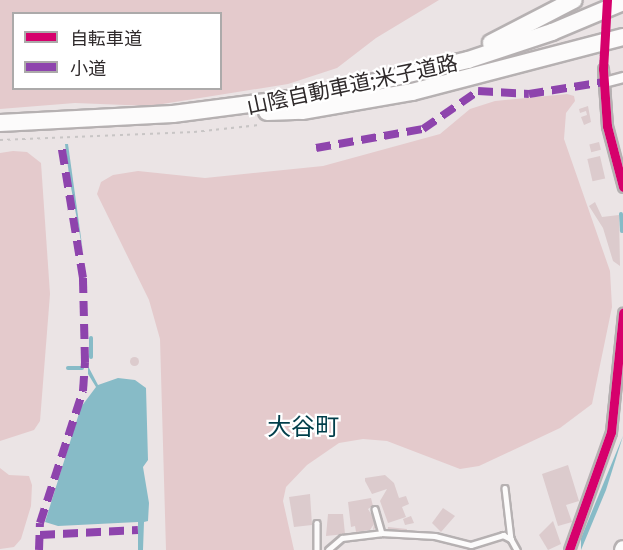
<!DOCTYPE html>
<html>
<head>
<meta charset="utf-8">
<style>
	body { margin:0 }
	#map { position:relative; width:623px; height:550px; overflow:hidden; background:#ebe4e5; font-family:Commissioner,"Noto Sans JP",sans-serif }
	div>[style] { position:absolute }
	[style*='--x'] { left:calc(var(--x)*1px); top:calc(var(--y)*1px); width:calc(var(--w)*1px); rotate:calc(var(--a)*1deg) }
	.green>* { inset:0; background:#e4cacc }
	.water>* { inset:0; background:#87bbc7 }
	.stream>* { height:4px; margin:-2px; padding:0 2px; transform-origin:2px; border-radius:2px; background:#87bbc7 }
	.building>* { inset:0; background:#dccbcd; transform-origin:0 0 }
	.round { border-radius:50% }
	.minor-tunnel>* { height:9px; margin-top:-4.5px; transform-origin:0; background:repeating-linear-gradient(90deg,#c5bfc0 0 9px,transparent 0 13.5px) }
	.path>* { height:2px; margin-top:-1px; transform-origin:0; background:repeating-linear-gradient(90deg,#c8c5c5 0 3px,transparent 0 7.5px) }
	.roads { filter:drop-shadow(2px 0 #b6b1b2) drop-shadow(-2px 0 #b6b1b2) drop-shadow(0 2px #b6b1b2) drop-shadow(0 -2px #b6b1b2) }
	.service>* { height:4.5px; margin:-2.25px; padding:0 2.25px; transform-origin:2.25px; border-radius:2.25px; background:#fcfbfb }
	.minor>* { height:9px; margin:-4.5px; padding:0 4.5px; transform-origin:4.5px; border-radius:4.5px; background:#fcfbfb }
	.secondary>* { height:14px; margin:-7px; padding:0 7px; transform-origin:7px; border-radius:7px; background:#fcfbfb }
	.motorway>* { height:16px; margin:-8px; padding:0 8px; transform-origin:8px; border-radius:8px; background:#fcfbfb }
	.quiet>* { height:8px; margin-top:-4px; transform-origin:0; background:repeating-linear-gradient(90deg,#8e44ad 0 15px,transparent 0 23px) }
	.cycleway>* { height:9px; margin:-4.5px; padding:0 4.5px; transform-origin:4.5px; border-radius:4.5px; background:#d6006c }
	span { translate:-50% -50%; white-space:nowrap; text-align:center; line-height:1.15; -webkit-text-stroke:4.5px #fff; paint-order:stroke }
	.street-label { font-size:21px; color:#2f2a2b }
	.quarter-label { font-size:24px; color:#003e4a }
	.legend { position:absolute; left:12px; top:12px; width:210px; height:78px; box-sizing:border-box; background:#fff; border:2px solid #acaaaa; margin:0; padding:8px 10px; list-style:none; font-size:18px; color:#2f2a2b }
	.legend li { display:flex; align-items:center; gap:12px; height:30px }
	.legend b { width:30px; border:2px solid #acaaaa }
</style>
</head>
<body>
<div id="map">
	<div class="green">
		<div style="clip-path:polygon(evenodd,0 0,439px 0,376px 38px,337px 68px,288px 84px,150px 106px,75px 103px,0 109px,0 0,14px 14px,220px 14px,220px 88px,14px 88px,14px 14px)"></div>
		<div style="clip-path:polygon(567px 94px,574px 96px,575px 101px,566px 113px,564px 139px,610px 271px,612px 307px,592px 404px,560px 428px,479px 466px,460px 469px,387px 441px,363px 439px,339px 443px,307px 465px,286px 487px,283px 501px,294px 550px,166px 550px,160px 339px,149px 300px,97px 194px,101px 182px,113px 175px,138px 171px,205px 178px,323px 166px,440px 134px,470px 109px,495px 101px)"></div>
		<div style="clip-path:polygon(13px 151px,27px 152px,41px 163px,50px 294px,40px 421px,34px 430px,0 441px,0 153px)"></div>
		<div style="clip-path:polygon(0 468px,9px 475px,29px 476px,32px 485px,31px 506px,21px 539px,14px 547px,0 549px)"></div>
	</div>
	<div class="water">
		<div style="clip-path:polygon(65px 144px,68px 144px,83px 252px,70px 182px)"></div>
		<div style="clip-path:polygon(88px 366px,98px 385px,118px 378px,135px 380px,146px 388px,148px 460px,143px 467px,149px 503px,148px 521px,144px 522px,143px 550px,138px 550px,138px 522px,58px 526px,45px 522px,81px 407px,96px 387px,88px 374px)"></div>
		<div style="clip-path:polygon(623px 436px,606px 490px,581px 550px,581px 538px)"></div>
	</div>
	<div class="stream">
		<div style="--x:621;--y:214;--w:17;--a:87"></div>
		<div style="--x:91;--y:357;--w:19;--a:-90"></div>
		<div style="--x:68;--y:368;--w:14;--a:0"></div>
	</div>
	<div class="building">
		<div style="clip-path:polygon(588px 106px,591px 122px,584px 125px,581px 117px,587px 115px,586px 111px,580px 113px,579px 109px)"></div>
		<div style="left:599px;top:142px;width:8px;height:10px;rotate:76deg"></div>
		<div style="left:600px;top:156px;width:23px;height:13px;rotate:77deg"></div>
		<div style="clip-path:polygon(595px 202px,602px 217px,619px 215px,620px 266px,613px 261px,603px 228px,589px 206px)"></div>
		<div class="round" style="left:129.5px;top:356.5px;width:9px;height:9px"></div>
		<div style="clip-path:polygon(568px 465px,579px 501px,566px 505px,572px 522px,558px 526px,542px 474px)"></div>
		<div style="clip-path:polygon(385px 475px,394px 483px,399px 498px,406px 496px,409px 504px,402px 507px,406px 517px,388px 523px,380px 501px,387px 489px,372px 494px,365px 481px,365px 478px)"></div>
		<div style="clip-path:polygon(310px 494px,312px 525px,294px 527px,289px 497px)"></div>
		<div style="clip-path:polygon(371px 498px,373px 506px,368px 509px,378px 525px,373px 530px,374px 524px,370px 530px,356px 532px,355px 526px,351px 527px,348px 502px)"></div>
		<div style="clip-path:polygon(443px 508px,455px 516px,441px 532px,432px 523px)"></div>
		<div style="clip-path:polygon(328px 514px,343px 514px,345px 534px,326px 536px)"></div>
		<div style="clip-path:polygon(411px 516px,414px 523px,405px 525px,403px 519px)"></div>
		<div style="clip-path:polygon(553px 521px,561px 544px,548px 550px,539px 535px)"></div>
		<div style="left:388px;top:527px;width:19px;height:4px;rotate:6deg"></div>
	</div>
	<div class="minor-tunnel">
		<div style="--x:603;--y:69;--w:61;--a:-86.2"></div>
	</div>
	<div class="path">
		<div style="--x:0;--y:140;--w:194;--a:-2.4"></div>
		<div style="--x:194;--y:132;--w:66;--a:-6.1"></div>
	</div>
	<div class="roads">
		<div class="service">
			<div style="--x:505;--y:488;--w:51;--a:83.3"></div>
			<div style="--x:375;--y:509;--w:25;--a:74"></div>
			<div style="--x:317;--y:523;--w:27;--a:90"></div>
			<div style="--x:328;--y:550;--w:18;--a:-41"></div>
			<div style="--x:342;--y:538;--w:39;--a:-7"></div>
			<div style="--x:381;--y:533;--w:54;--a:3.2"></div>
			<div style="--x:435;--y:536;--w:37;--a:14"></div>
			<div style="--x:471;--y:545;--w:34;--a:-17"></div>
			<div style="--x:503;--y:535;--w:9;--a:27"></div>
			<div style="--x:511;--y:539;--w:13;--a:61"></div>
		</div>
		<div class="minor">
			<div style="--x:603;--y:69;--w:57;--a:86"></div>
			<div style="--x:607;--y:126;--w:63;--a:75.3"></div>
			<div style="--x:604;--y:82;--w:20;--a:-15"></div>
			<div style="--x:569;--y:550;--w:125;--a:-70.4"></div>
			<div style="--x:611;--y:432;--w:120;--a:-84.2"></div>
		</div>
		<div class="secondary">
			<div style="--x:622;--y:550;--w:2;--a:-63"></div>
		</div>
		<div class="motorway">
			<div style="--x:491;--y:43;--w:93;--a:-27.4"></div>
			<div style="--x:267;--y:112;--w:35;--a:-2"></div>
			<div style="--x:302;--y:111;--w:112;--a:-9.8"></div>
			<div style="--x:412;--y:92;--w:218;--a:-14.6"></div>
			<div style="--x:0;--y:123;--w:173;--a:-3"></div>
			<div style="--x:173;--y:114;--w:148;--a:-7.4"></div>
			<div style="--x:320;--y:95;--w:152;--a:-13.3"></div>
			<div style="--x:468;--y:60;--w:89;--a:-18.4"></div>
			<div style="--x:552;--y:32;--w:77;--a:-22.9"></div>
		</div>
	</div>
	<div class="quiet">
		<div style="--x:316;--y:148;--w:109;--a:-10.1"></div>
		<div style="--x:423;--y:129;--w:67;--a:-34.6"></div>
		<div style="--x:478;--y:91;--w:51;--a:3.4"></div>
		<div style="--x:529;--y:94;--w:76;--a:-9.1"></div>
		<div style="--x:40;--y:535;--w:98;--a:-2.9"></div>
		<div style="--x:39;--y:550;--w:27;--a:-88"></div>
		<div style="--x:40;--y:523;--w:139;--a:-72"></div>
		<div style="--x:83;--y:391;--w:29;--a:-86"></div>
		<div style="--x:85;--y:362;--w:84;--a:-91.4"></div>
		<div style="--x:83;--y:278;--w:136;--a:-99.3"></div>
	</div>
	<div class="cycleway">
		<div style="--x:607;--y:0;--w:69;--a:93.3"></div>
		<div style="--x:603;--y:69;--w:57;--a:86"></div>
		<div style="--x:607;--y:126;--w:63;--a:75.3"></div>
		<div style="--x:569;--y:550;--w:125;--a:-70.4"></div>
		<div style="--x:611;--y:432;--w:120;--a:-84.2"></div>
	</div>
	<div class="street-label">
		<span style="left:352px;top:84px;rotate:-12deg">山陰自動車道;米子道路</span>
	</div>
	<div class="quarter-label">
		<span style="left:303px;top:426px">大谷町</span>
	</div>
	<ul class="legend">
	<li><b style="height:8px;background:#d6006c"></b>自転車道</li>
	<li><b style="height:8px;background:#8e44ad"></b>小道</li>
	</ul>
</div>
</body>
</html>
